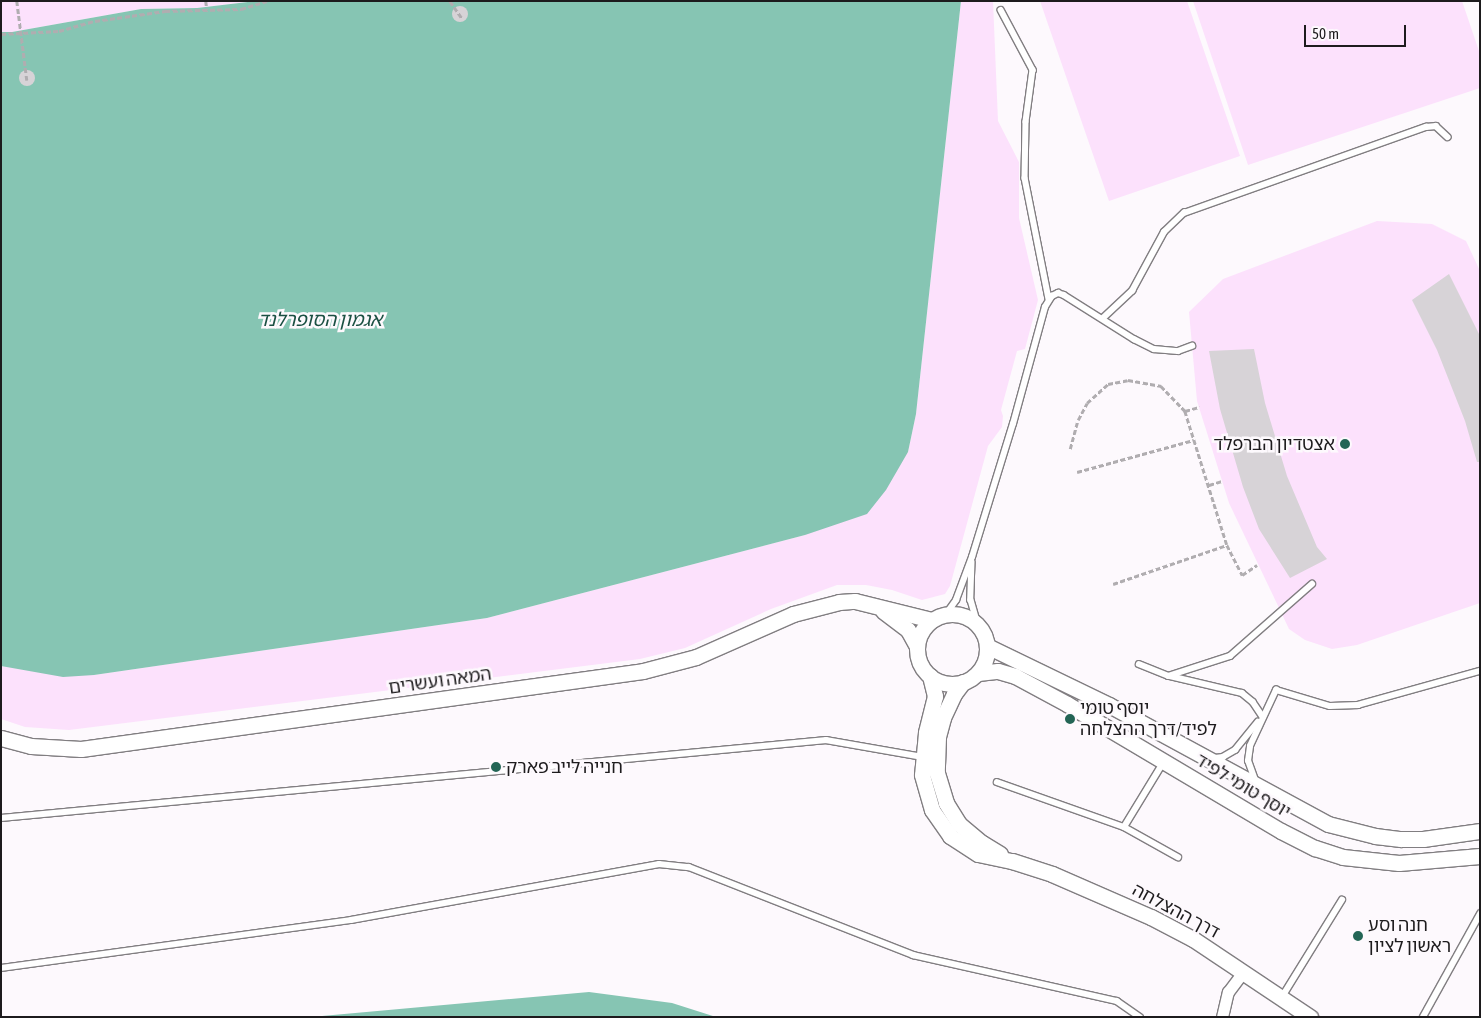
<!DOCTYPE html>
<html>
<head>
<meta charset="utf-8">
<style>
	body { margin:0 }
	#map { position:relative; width:1481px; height:1018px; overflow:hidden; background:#fdf9fd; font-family:"Asap Condensed","Noto Sans Hebrew",sans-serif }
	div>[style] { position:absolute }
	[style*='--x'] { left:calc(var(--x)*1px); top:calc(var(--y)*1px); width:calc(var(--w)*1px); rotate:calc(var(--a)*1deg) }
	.green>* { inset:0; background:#fce1fc }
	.water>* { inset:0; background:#86c5b3 }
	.building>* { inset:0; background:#d7d3d7 }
	.round { border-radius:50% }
	.path>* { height:2.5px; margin-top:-1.25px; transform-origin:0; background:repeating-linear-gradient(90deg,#b0adb0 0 5px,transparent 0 7.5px) }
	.roads { filter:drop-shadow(1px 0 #817e81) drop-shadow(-1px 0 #817e81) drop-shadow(0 1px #817e81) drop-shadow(0 -1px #817e81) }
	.lane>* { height:5.5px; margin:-2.75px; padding:0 2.75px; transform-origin:2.75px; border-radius:2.75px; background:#fff }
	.street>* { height:11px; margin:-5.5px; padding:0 5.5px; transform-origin:5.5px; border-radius:5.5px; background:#fff }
	.secondary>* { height:15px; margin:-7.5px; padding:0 7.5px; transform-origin:7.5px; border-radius:7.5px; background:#fff }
	.secondary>.ring { margin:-7.5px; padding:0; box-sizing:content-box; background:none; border:15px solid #fff; border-radius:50% }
	.dots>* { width:14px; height:14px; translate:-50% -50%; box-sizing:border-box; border:2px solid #fdf9fd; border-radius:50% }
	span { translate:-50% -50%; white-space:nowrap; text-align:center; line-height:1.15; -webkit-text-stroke:5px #fdf9fd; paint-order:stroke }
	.poi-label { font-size:18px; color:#1d1b1d }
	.right { translate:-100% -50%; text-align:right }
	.left { translate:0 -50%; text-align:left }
	.street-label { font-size:18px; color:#1d1b1d }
	.water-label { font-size:19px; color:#1b5043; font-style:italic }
	.frame { position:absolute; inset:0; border:2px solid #1d1b1d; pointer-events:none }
	.scale { position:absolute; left:1304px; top:25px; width:102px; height:22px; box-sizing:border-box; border:2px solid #1d1b1d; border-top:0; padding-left:6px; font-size:15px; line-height:18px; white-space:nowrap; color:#1d1b1d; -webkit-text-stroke:4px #fdf9fd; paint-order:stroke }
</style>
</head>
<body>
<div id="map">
	<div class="green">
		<div style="clip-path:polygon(1px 1px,256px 1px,197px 8px,141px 9px,12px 32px,1px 32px)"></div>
		<div style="clip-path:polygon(961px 1px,993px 1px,998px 121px,1019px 162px,1019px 218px,1038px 300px,1025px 349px,1017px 351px,1001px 410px,1003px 416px,1002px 427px,988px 446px,950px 586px,945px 594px,922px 600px,892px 590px,866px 585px,837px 585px,771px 609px,685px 648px,640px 659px,69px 730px,25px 727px,1px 719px,1px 666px,94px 675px,487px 618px,805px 535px,908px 452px,916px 414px)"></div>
		<div style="clip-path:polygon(1040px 1px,1187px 1px,1240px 156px,1109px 201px)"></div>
		<div style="clip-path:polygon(1193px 1px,1462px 1px,1480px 54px,1480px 88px,1248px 165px)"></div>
		<div style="clip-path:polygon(1377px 221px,1432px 224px,1466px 241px,1480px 271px,1480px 603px,1357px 645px,1332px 649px,1305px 640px,1289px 629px,1229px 503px,1197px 401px,1189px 312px,1223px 279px)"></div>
	</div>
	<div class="water">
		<div style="clip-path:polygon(256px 1px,961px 1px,916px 414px,908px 452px,886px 490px,867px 514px,805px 535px,487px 618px,94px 675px,63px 677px,1px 666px,1px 32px,12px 32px,141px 9px,197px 8px)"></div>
		<div style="clip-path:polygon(589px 992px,672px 1003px,716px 1017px,311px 1017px)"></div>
	</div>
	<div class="building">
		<div class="round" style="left:452px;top:6px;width:16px;height:16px"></div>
		<div class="round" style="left:19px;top:70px;width:16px;height:16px"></div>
		<div style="clip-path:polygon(1449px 274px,1480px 336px,1480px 462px,1477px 462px,1465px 421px,1437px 350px,1412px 300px)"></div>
		<div style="clip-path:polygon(1254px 349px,1265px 403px,1287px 476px,1317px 547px,1327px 559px,1290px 578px,1259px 529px,1243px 487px,1220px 409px,1209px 351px)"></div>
	</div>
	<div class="path">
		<div style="--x:17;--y:1;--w:80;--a:82.8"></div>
		<div style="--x:206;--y:1;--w:9;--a:84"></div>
		<div style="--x:450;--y:1;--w:21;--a:55"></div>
		<div style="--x:1;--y:34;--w:58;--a:-3"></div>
		<div style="--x:59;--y:31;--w:37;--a:-16"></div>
		<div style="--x:95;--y:21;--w:71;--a:-8.1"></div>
		<div style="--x:165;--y:11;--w:76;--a:-1.5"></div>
		<div style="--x:241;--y:9;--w:27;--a:-17"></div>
		<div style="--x:1185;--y:411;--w:15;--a:-16"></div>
		<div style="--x:1070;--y:449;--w:30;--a:-75"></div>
		<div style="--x:1078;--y:420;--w:19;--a:-62"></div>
		<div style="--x:1087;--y:403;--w:28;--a:-42"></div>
		<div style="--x:1108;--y:384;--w:20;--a:-11"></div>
		<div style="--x:1128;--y:380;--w:34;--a:10"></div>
		<div style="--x:1161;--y:386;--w:35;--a:46"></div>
		<div style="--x:1185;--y:411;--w:140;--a:72.6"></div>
		<div style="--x:1227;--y:545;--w:34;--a:63"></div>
		<div style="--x:1242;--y:575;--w:18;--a:-34"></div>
		<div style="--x:1077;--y:472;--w:121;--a:-15.3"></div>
		<div style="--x:1209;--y:485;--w:14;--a:-17"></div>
		<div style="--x:1113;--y:584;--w:120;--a:-18.9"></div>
	</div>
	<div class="roads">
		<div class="lane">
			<div style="--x:1001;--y:10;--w:68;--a:61.9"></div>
			<div style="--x:1033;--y:70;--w:52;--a:97.7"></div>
			<div style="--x:1026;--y:122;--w:56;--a:91"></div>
			<div style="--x:1025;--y:178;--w:123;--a:78.8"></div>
			<div style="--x:1103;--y:318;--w:40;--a:-43"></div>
			<div style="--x:1132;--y:291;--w:67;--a:-61.5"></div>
			<div style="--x:1164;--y:232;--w:28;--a:-44"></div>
			<div style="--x:1184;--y:213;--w:257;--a:-19.6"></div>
			<div style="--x:1426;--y:127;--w:10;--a:-6"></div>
			<div style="--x:1436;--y:126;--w:16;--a:43"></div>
			<div style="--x:972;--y:562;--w:38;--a:92"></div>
			<div style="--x:971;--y:600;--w:25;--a:74"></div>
			<div style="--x:946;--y:614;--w:17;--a:-54"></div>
			<div style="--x:956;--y:600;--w:46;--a:-69.6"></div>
			<div style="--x:972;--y:557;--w:139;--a:-72.9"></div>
			<div style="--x:1013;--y:424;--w:121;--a:-74.7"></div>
			<div style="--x:1045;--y:307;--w:13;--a:-58"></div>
			<div style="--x:1052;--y:296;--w:7;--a:-27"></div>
			<div style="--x:1058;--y:293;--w:6;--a:18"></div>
			<div style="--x:1064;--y:295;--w:83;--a:32.2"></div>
			<div style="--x:1134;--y:339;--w:22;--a:27"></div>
			<div style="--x:1154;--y:349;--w:24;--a:5"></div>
			<div style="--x:1178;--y:351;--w:15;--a:-20"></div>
			<div style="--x:1139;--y:664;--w:31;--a:22"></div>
			<div style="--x:1168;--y:676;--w:65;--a:-17.9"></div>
			<div style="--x:1230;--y:656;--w:109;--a:-41.3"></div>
			<div style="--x:1170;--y:676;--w:74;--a:13.3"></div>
			<div style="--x:1242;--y:693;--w:14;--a:39"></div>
			<div style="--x:1253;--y:702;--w:18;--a:56"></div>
			<div style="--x:1215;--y:758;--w:8;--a:-7"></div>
			<div style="--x:1223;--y:757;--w:14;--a:-30"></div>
			<div style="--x:1235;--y:750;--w:36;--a:-51"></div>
			<div style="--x:1255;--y:780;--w:20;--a:-110"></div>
			<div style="--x:1248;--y:761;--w:15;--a:-82"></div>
			<div style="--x:1250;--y:746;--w:62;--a:-65.1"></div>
			<div style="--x:1276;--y:690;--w:56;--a:16.5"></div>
			<div style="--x:1330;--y:706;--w:28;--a:-2"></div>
			<div style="--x:1358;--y:705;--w:127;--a:-15.6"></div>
			<div style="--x:997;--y:782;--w:135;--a:19.5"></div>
			<div style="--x:1124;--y:827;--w:62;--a:29.1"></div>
			<div style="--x:1;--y:818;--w:829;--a:-5.4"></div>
			<div style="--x:826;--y:740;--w:98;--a:9.9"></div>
			<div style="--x:1124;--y:827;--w:75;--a:-58.6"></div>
			<div style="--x:1;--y:968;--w:353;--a:-7.8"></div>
			<div style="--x:351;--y:920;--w:313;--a:-10.3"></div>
			<div style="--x:659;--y:864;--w:30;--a:6"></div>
			<div style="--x:689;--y:867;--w:241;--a:21.4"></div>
			<div style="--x:913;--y:955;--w:209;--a:12.7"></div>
			<div style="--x:1117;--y:1001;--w:28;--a:35"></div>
			<div style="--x:1282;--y:997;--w:114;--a:-58.3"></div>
			<div style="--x:1423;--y:1017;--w:118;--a:-61"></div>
		</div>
		<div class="street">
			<div style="--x:1222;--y:1017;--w:26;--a:-77"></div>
			<div style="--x:1228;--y:992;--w:25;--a:-53"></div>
		</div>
		<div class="secondary">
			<div style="--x:883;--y:611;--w:31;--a:37"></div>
			<div style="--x:908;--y:630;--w:18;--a:61"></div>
			<div class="ring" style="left:917px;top:614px;width:55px;height:55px"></div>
			<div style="--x:987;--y:646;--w:136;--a:25.8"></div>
			<div style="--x:1109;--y:705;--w:249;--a:28.5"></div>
			<div style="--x:1328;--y:824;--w:49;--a:14.3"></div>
			<div style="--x:1375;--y:836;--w:26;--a:7"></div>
			<div style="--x:1401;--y:839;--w:22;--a:0"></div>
			<div style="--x:1423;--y:839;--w:58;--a:-8"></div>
			<div style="--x:978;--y:673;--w:20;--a:-6"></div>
			<div style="--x:998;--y:671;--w:18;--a:16"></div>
			<div style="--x:1015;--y:676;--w:59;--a:28.3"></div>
			<div style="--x:1067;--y:704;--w:249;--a:30.7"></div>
			<div style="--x:1281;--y:831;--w:38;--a:27"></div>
			<div style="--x:1315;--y:848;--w:29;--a:18"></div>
			<div style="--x:1343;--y:857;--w:56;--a:6.1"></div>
			<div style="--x:1399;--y:863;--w:81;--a:-4.9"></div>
			<div style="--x:930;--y:676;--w:21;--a:76"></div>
			<div style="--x:935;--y:696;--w:38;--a:104"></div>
			<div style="--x:926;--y:733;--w:42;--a:95.4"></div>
			<div style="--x:922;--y:775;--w:36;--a:74"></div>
			<div style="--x:932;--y:810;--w:32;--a:55"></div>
			<div style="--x:950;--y:836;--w:33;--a:33"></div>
			<div style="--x:978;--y:854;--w:35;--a:12"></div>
			<div style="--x:1012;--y:861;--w:42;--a:18"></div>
			<div style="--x:1052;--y:874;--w:108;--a:23.5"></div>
			<div style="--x:1151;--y:917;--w:47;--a:27.6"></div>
			<div style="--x:1193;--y:939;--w:141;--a:33.7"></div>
			<div style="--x:963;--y:682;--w:15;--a:127"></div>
			<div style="--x:954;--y:694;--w:26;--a:115"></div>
			<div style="--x:943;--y:718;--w:20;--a:105"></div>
			<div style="--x:938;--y:737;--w:36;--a:92"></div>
			<div style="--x:937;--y:773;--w:31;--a:73"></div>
			<div style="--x:946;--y:803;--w:25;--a:58"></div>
			<div style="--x:959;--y:824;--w:30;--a:40"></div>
			<div style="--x:982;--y:843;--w:21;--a:31"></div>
			<div style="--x:1;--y:738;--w:31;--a:15"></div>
			<div style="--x:31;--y:746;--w:50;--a:3.4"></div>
			<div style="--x:81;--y:749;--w:567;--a:-7.9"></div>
			<div style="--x:643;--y:671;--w:55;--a:-14.8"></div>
			<div style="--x:696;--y:657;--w:106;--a:-23.9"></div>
			<div style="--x:793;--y:614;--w:48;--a:-14.6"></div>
			<div style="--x:839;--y:602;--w:16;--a:-4"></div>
			<div style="--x:855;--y:601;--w:79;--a:13.9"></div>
		</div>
	</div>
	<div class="dots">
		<div style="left:1345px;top:444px;background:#236555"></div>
		<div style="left:1070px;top:719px;background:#236555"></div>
		<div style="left:496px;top:767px;background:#236555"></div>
		<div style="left:1358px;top:936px;background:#236555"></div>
	</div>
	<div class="poi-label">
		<span class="right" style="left:1335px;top:444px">אצטדיון הברפלד</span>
		<span class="left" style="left:1080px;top:719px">יוסף טומי<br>לפיד/דרך ההצלחה</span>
		<span class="left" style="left:506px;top:767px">חנייה לייב פארק</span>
		<span class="left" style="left:1368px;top:936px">חנה וסע<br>ראשון לציון</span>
	</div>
	<div class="street-label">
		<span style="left:440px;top:681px;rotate:-8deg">המאה ועשרים</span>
		<span style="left:1243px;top:786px;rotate:31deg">יוסף טומי לפיד</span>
		<span style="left:1176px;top:911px;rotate:28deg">דרך ההצלחה</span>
	</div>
	<div class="water-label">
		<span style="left:320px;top:320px">אגמון הסופרלנד</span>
	</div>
	<div class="frame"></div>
	<div class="scale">50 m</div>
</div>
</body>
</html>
